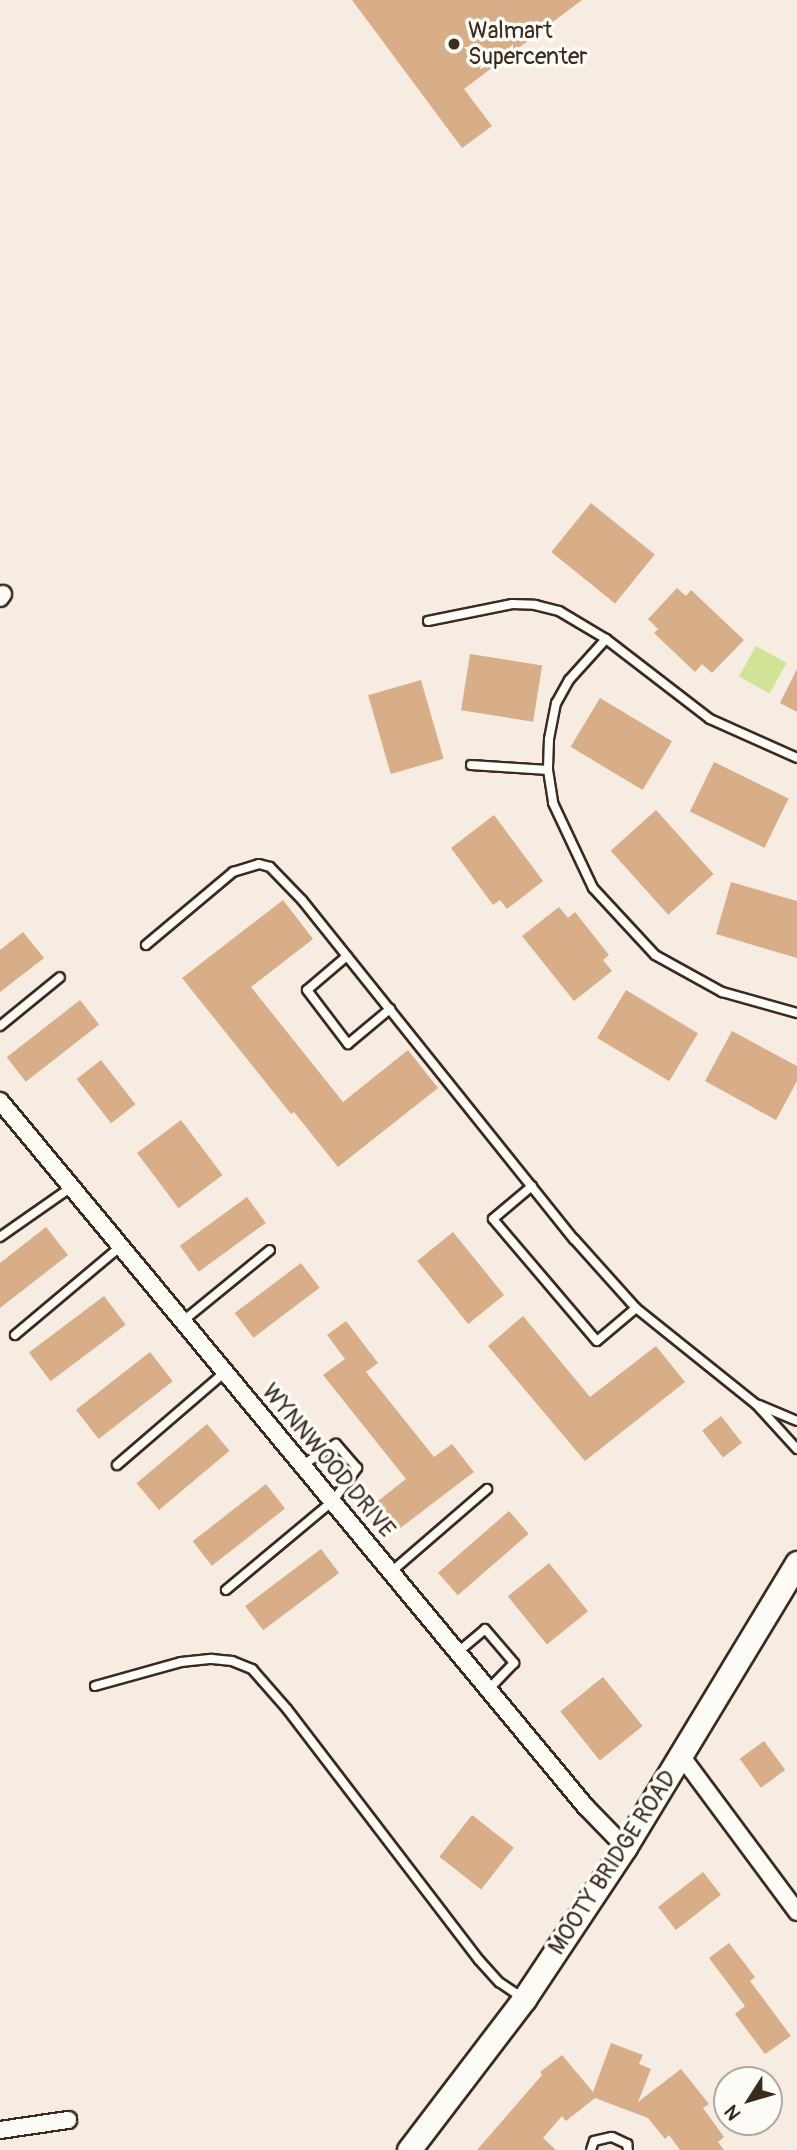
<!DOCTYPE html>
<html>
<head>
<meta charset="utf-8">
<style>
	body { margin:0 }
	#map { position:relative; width:797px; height:2150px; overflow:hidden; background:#f6ece1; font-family:Pangolin,sans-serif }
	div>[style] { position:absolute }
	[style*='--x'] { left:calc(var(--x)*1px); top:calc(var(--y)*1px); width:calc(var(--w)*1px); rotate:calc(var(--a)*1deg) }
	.green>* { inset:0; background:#d1e397; transform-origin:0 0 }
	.building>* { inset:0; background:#d8ae89; transform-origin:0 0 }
	.roads { filter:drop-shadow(2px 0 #3b2a1e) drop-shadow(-2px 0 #3b2a1e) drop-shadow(0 2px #3b2a1e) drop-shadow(0 -2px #3b2a1e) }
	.lane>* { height:8px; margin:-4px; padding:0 4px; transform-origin:4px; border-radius:4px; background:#fdfcf7 }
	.street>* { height:16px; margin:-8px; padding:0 8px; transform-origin:8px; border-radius:8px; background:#fdfcf7 }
	.secondary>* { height:23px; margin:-11.5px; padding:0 11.5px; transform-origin:11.5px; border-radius:11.5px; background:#fdfcf7 }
	.dots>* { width:19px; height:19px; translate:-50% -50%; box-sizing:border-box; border:4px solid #fdfcf7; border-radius:50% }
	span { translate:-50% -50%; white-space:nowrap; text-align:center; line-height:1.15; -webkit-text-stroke:7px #fdfcf7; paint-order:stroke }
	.poi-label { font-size:23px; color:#3b2a1e }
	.left { translate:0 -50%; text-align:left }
	.street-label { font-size:23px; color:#3b2a1e }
	.north { position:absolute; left:713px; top:2066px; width:70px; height:70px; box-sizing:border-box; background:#fdfcf7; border:2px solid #afa8a0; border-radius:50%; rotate:233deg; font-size:19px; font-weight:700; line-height:28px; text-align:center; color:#3b2a1e }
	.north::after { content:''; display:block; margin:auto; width:24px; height:32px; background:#3b2a1e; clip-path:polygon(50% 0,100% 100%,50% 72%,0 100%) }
</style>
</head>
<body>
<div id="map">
	<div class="green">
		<div style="left:756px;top:646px;width:35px;height:35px;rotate:29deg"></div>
	</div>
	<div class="building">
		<div style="clip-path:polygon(352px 0,582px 0,464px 89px,492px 126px,462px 148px)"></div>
		<div style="left:591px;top:503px;width:82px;height:63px;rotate:39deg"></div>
		<div style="clip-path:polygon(677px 588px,686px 596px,691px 590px,744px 640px,712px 673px,702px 664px,695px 672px,654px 633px,658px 629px,648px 619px)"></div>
		<div style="left:470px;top:654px;width:73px;height:57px;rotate:9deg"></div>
		<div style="clip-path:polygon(797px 669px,797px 712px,780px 703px)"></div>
		<div style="left:421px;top:680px;width:82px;height:55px;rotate:74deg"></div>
		<div style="left:600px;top:698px;width:84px;height:57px;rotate:31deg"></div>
		<div style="left:714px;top:762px;width:83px;height:55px;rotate:26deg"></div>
		<div style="left:656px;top:810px;width:86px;height:61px;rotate:48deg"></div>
		<div style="clip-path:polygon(494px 815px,543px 881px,507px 909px,500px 900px,493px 905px,451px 848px)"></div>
		<div style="clip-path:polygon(731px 882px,797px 901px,797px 958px,716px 934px)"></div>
		<div style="clip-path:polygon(283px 900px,313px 939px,251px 987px,343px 1102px,408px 1050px,438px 1088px,338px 1167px,294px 1112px,291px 1114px,182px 978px)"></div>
		<div style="clip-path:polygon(559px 907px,568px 918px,575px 912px,609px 955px,603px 960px,612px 971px,574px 1001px,522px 936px)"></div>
		<div style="clip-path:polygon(23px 932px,44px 958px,0 992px,0 950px)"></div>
		<div style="left:626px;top:990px;width:84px;height:56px;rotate:31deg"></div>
		<div style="left:80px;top:1000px;width:31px;height:93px;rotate:52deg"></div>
		<div style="clip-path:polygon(732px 1031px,797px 1066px,797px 1081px,776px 1120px,705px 1081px)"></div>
		<div style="left:101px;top:1060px;width:56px;height:31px;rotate:52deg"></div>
		<div style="left:181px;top:1120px;width:69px;height:55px;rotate:53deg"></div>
		<div style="left:247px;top:1197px;width:32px;height:83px;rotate:54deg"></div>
		<div style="clip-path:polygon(46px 1227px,68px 1255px,0 1308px,0 1263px)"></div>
		<div style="left:453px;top:1232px;width:81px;height:46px;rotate:51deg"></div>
		<div style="left:301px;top:1263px;width:31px;height:83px;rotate:53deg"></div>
		<div style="left:104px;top:1296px;width:36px;height:94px;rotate:53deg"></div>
		<div style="clip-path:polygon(523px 1316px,590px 1397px,656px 1346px,685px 1382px,585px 1461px,488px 1346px)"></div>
		<div style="clip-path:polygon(346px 1321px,378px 1363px,366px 1372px,434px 1457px,452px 1444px,474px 1472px,399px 1529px,378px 1501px,406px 1479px,323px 1375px,345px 1359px,327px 1335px)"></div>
		<div style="left:150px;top:1352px;width:37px;height:94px;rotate:52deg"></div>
		<div style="left:721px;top:1416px;width:34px;height:24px;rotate:52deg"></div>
		<div style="left:207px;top:1424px;width:35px;height:92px;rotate:50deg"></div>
		<div style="left:266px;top:1484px;width:31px;height:93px;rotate:52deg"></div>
		<div style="left:509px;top:1511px;width:30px;height:94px;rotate:49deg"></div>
		<div style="left:321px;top:1549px;width:30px;height:95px;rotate:53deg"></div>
		<div style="left:549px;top:1563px;width:62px;height:53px;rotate:51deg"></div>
		<div style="left:603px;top:1677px;width:63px;height:55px;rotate:51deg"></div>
		<div style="left:764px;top:1741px;width:36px;height:30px;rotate:54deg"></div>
		<div style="left:472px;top:1815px;width:53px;height:53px;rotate:38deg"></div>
		<div style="left:703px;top:1872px;width:29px;height:57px;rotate:52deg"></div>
		<div style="clip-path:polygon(729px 1943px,755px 1977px,750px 1981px,791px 2036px,765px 2054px,735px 2014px,745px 2006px,709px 1958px)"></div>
		<div style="clip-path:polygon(611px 2043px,643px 2055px,639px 2064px,651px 2069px,638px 2102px,681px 2069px,709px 2104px,703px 2108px,724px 2137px,718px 2142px,724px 2150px,680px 2150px,669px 2135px,665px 2139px,648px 2118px,595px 2098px,566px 2121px,562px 2116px,543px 2138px,556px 2150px,477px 2150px,542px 2075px,540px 2072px,562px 2055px,593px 2092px)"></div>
	</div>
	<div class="roads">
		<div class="lane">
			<div style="--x:428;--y:621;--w:86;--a:-11.4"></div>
			<div style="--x:512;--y:604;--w:23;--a:2"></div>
			<div style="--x:535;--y:605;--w:25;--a:14"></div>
			<div style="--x:559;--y:611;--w:55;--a:30.8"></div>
			<div style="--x:606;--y:639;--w:131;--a:37.6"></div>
			<div style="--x:710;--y:719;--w:95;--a:24.1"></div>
			<div style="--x:606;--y:639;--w:55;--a:132.1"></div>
			<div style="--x:569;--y:680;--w:26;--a:119"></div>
			<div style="--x:556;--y:703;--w:37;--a:101"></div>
			<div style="--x:549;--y:739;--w:31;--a:92"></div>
			<div style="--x:548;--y:770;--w:33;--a:81"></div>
			<div style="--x:553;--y:803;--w:94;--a:64.8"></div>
			<div style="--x:593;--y:888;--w:91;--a:47.2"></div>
			<div style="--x:655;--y:955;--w:77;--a:28.9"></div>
			<div style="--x:722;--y:992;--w:78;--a:15.6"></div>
			<div style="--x:471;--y:765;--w:77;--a:3.7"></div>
			<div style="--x:146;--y:945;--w:114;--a:-40"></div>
			<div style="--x:233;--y:872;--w:27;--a:-17"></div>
			<div style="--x:259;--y:864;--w:11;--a:15"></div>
			<div style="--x:270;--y:867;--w:46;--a:45.9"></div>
			<div style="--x:302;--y:900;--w:435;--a:51.3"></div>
			<div style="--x:574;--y:1239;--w:93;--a:48.1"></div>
			<div style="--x:636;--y:1308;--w:154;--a:38.7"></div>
			<div style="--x:756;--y:1404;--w:61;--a:47.7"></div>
			<div style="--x:347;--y:956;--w:52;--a:139.6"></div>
			<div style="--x:307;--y:990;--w:68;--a:52.8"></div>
			<div style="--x:348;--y:1044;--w:55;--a:-39.8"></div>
			<div style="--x:0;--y:1026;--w:77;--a:-39.2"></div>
			<div style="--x:532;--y:1186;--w:51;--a:139.8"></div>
			<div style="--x:493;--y:1219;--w:160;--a:49.6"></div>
			<div style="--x:597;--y:1341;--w:51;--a:-40.2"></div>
			<div style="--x:0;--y:1237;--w:85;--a:-35"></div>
			<div style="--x:183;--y:1321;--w:112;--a:-39.2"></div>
			<div style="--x:15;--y:1335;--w:138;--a:-40"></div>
			<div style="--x:759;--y:1405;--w:41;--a:22.8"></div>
			<div style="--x:117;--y:1465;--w:143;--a:-40.7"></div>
			<div style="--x:391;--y:1572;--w:127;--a:-40.8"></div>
			<div style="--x:226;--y:1590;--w:139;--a:-39.8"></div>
			<div style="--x:333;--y:1501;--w:41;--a:-54"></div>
			<div style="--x:357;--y:1468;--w:32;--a:-131"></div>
			<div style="--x:336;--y:1444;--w:40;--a:148"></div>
			<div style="--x:458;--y:1652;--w:35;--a:-40"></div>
			<div style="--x:485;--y:1629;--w:45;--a:49.5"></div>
			<div style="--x:514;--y:1663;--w:36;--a:134"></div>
			<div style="--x:95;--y:1686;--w:89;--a:-15.6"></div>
			<div style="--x:181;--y:1662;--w:31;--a:-6"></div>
			<div style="--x:212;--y:1659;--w:20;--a:6"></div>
			<div style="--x:232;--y:1661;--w:22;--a:22"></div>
			<div style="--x:252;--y:1669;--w:53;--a:48.8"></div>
			<div style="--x:287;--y:1709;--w:316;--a:52.6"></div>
			<div style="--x:479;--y:1960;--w:30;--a:48"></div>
			<div style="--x:499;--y:1982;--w:27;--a:34"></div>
			<div style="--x:591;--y:2150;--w:9;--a:-72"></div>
			<div style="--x:594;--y:2141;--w:18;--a:-13"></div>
			<div style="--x:612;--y:2137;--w:17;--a:25"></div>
			<div style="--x:627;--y:2144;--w:6;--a:81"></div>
		</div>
		<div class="street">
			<div style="--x:0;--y:598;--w:5;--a:-53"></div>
			<div style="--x:0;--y:1101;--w:918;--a:50.31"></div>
			<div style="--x:586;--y:1807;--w:56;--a:45.7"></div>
			<div style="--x:682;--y:1757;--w:193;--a:53.4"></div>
			<div style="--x:0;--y:2130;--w:69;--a:-8.4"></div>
		</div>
		<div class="secondary">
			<div style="--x:409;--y:2150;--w:190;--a:-52.7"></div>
			<div style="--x:524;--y:1999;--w:182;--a:-56.4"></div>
			<div style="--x:625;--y:1847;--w:332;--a:-58.8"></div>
		</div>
	</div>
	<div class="dots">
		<div style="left:454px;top:44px;background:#3b2a1e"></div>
	</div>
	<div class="poi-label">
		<span class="left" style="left:468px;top:44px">Walmart<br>Supercenter</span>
	</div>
	<div class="street-label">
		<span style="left:328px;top:1461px;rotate:50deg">WYNNWOOD DRIVE</span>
		<span style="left:613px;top:1863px;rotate:-57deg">MOOTY BRIDGE ROAD</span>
	</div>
	<div class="north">N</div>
</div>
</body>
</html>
